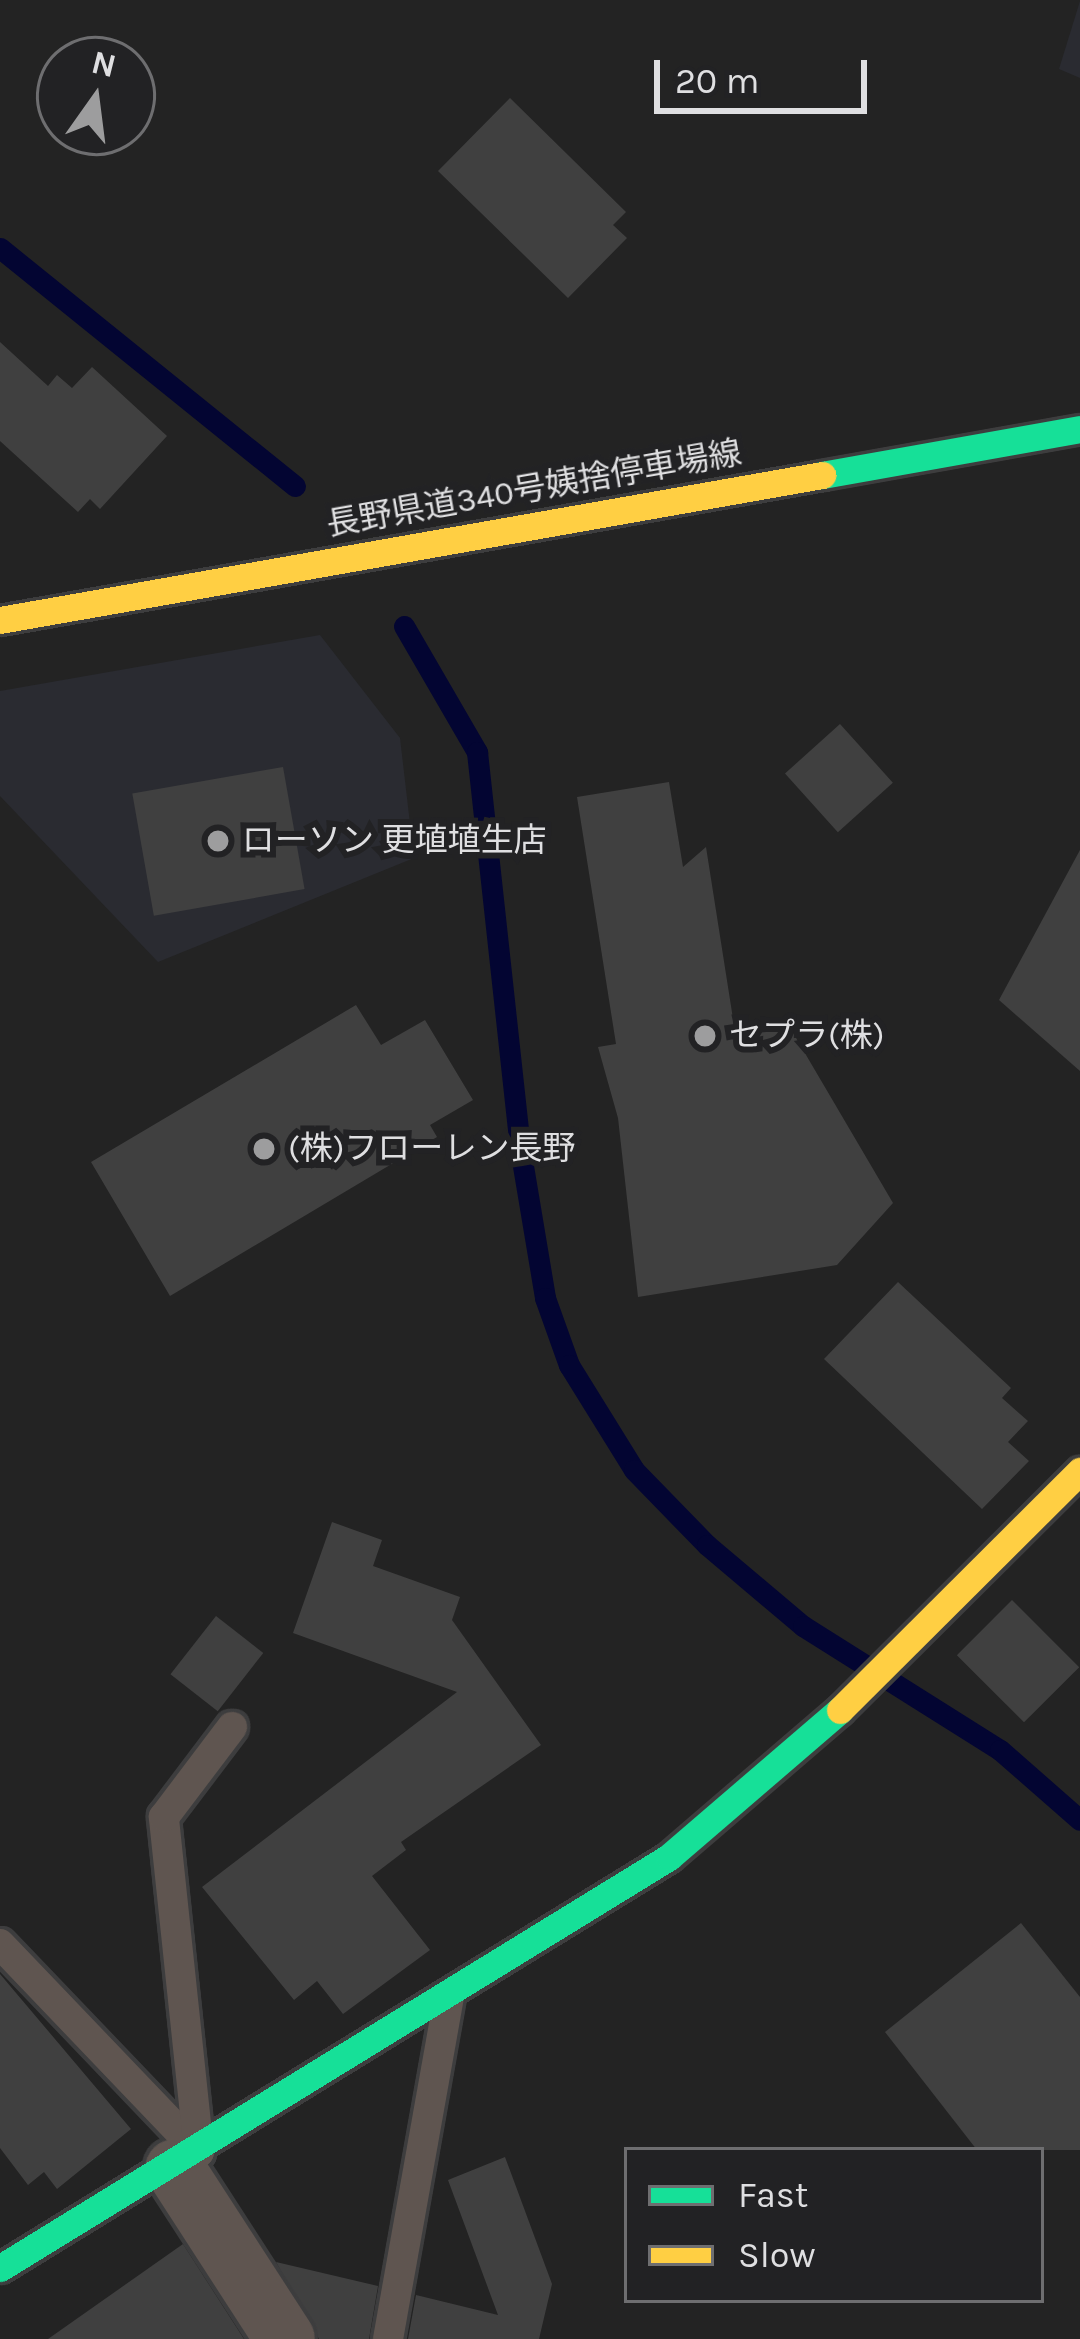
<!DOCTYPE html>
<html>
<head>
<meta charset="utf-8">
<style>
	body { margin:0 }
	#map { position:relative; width:1080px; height:2339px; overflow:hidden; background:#232323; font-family:Karla,"Noto Sans JP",sans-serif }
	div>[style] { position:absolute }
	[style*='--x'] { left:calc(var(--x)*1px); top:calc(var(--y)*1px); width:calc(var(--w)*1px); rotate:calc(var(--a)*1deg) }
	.built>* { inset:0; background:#2a2b31 }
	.stream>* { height:21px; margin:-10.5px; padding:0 10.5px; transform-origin:10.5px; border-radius:10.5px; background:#030532 }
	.building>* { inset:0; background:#404040; transform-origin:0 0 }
	.roads { filter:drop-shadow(3px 0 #3d3d3e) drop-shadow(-3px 0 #3d3d3e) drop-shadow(0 3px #3d3d3e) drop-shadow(0 -3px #3d3d3e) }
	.lane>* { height:30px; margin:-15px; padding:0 15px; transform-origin:15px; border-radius:15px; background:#5f5550 }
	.street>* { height:60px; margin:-30px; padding:0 30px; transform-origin:30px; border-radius:30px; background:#5f5550 }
	.fast>* { height:27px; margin:-13.5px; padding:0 13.5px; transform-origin:13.5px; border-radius:13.5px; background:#16e098 }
	.slow>* { height:27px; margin:-13.5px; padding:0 13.5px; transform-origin:13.5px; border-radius:13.5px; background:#ffcf43 }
	.dots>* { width:33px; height:33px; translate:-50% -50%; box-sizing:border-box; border:6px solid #222224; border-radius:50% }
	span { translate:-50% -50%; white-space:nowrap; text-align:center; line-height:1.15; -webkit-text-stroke:12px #222224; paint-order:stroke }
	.street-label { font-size:33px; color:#dfdfe1 }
	.poi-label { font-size:33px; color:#dfdfe1 }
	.left { translate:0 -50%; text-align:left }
	.legend { position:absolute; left:624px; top:2147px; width:420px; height:156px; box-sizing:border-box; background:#222224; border:3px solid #6e6e70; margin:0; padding:15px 21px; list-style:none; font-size:36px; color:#dfdfe1 }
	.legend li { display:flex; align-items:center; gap:24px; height:60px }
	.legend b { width:60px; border:3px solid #6e6e70 }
	.north { position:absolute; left:36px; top:36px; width:120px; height:120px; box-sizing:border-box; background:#222224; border:3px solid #6e6e70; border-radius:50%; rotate:14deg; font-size:33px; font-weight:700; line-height:48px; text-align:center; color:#dfdfe1 }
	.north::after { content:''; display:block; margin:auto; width:42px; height:54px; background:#9d9d9e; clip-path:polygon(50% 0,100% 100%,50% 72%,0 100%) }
	.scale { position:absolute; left:654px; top:60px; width:213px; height:54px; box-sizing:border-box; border:6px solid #dfdfe1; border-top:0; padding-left:15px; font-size:36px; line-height:42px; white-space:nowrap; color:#dfdfe1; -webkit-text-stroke:9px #222224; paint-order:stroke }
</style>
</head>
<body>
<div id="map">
	<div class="built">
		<div style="clip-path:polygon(1080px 1px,1080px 78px,1059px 69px)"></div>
		<div style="clip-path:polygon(320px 635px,400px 738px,414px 858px,158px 962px,0 796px,0 691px)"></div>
	</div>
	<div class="stream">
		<div style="--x:0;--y:248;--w:379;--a:38.9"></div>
		<div style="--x:404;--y:626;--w:146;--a:59.9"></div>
		<div style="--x:477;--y:752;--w:398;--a:83.8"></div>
		<div style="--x:520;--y:1148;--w:152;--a:80.5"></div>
		<div style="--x:545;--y:1298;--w:71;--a:70.3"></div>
		<div style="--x:569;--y:1365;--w:123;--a:58.2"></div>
		<div style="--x:634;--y:1470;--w:105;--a:45.8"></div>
		<div style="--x:707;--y:1545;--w:126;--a:40.2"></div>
		<div style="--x:803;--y:1626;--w:233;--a:32.2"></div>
		<div style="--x:1000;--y:1750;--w:106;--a:41.2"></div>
	</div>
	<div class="building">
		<div style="clip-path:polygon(510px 98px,626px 212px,613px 225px,627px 238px,568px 298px,438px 171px)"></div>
		<div style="clip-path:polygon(0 342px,48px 386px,57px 375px,72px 388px,92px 367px,167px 436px,100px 509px,90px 499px,78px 512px,0 441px)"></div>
		<div style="left:840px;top:724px;width:79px;height:74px;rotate:48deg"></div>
		<div style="left:283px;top:767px;width:124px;height:153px;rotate:80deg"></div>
		<div style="clip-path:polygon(669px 782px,683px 867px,706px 847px,734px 1025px,789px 1026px,893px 1203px,837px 1265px,638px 1297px,618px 1118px,598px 1047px,616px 1044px,577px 797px)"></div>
		<div style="clip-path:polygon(1080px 850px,1080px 1071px,999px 1000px)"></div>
		<div style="clip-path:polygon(356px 1005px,381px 1045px,425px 1020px,473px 1100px,430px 1125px,437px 1137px,170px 1296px,91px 1162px)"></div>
		<div style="clip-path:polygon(898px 1282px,1011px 1388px,1002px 1398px,1028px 1421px,1008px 1442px,1029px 1461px,982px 1509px,824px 1359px)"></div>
		<div style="clip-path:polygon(332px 1522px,382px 1540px,373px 1566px,460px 1597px,452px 1620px,541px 1745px,401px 1842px,406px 1850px,372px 1876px,430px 1950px,343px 2014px,317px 1981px,294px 2000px,202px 1887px,457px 1692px,293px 1633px)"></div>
		<div style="left:1012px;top:1600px;width:95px;height:78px;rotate:45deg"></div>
		<div style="left:216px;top:1616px;width:60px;height:74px;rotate:38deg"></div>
		<div style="clip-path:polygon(1021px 1923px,1080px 1997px,1080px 2150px,977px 2150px,885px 2032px)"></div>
		<div style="clip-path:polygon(0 1974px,131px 2129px,57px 2189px,44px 2172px,28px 2185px,0 2148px)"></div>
		<div style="clip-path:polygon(505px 2157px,552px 2284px,539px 2339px,408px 2339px,416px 2295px,498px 2315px,448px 2180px)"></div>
		<div style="clip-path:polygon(183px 2244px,244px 2339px,48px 2339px)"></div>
		<div style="clip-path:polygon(276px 2262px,378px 2286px,369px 2339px,319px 2339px)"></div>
	</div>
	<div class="roads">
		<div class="lane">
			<div style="--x:0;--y:1944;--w:288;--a:46.3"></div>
			<div style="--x:199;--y:2152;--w:337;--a:-96"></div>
			<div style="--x:164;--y:1817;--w:113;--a:-52.9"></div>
			<div style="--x:388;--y:2339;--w:349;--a:-79.9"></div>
		</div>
		<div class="street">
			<div style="--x:175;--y:2169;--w:202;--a:57.1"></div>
		</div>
		<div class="fast">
			<div style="--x:822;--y:475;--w:262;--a:-10.1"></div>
			<div style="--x:0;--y:2268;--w:785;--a:-31.56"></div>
			<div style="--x:669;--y:1857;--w:225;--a:-40.7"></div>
		</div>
		<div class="slow">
			<div style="--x:0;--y:620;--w:835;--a:-10"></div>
			<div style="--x:840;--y:1710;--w:339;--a:-44.9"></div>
		</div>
	</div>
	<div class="dots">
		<div style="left:218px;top:841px;background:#9d9d9e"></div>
		<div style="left:705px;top:1036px;background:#9d9d9e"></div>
		<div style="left:264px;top:1149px;background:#9d9d9e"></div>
	</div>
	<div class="street-label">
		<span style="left:534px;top:489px;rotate:-10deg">長野県道340号姨捨停車場線</span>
	</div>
	<div class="poi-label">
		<span class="left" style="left:242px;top:841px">ローソン 更埴埴生店</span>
		<span class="left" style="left:729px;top:1036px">セプラ(株)</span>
		<span class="left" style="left:288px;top:1149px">(株)フローレン長野</span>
	</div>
	<ul class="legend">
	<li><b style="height:15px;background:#16e098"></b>Fast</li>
	<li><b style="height:15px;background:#ffcf43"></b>Slow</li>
	</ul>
	<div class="north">N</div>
	<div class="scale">20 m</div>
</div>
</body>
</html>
